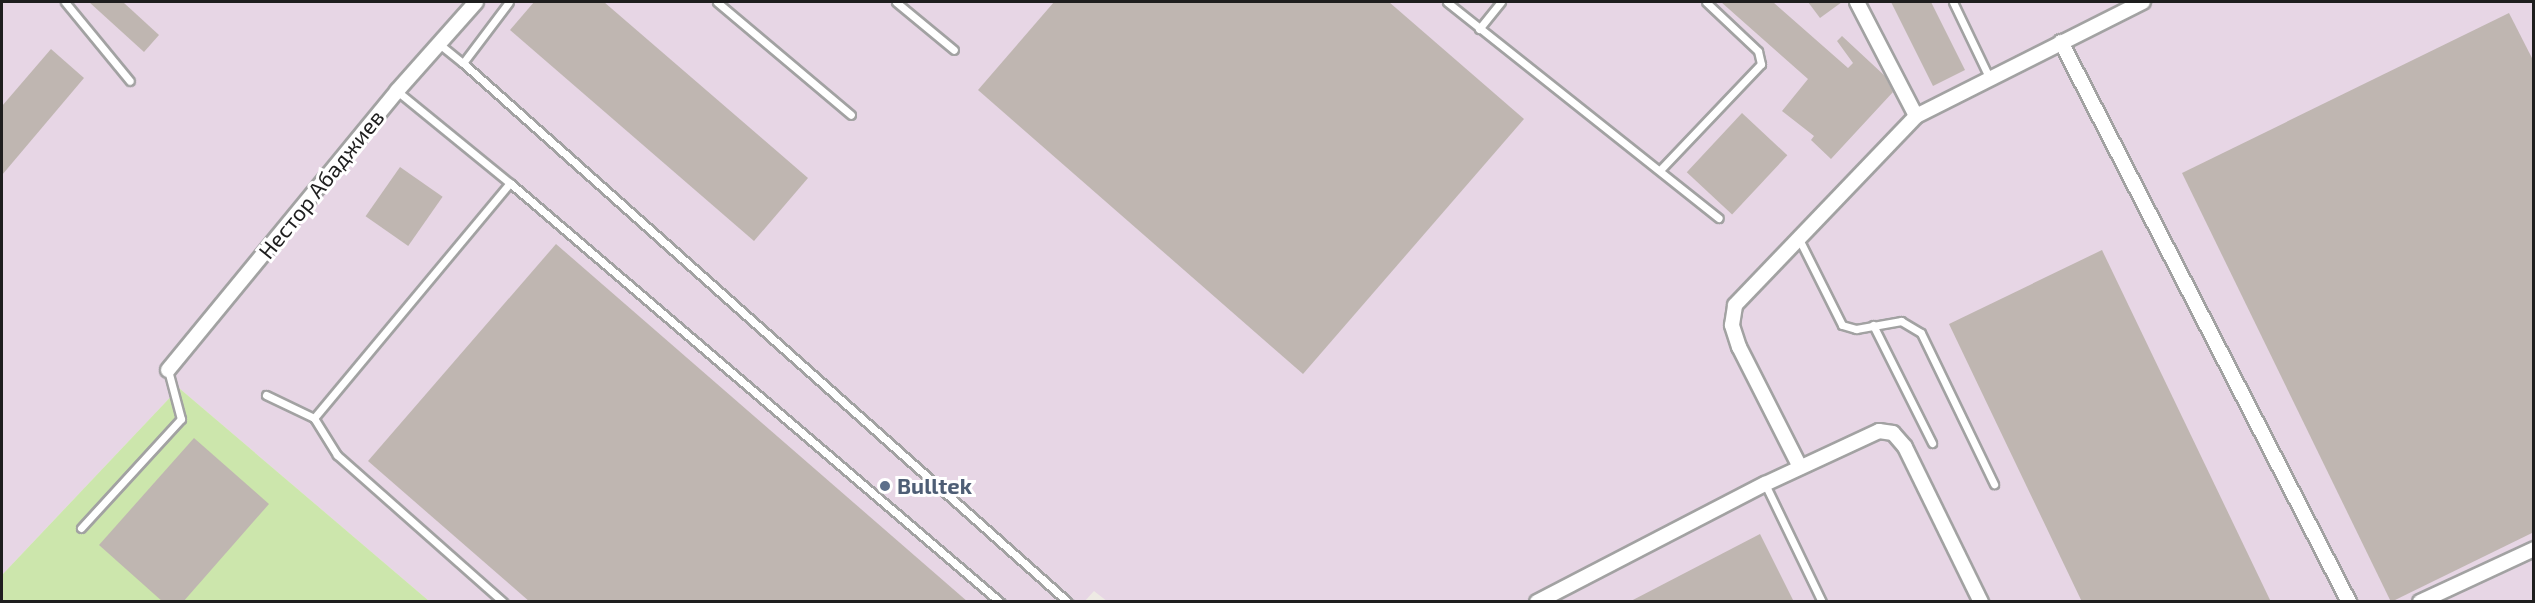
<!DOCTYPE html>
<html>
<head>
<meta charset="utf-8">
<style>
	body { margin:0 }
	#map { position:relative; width:2535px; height:603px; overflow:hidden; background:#eeeae4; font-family:"Exo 2",sans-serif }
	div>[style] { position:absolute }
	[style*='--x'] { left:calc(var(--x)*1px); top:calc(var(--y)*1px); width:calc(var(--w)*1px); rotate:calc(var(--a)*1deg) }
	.industrial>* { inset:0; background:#e7d6e5 }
	.grass>* { inset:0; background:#cce6ac }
	.building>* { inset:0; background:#bfb6b1; transform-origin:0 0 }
	.roads { filter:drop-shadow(2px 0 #a2a2a2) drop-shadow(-2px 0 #a2a2a2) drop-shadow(0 2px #a2a2a2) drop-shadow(0 -2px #a2a2a2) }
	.lane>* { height:7px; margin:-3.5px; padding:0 3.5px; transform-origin:3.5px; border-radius:3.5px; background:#fff }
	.street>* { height:14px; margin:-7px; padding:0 7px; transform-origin:7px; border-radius:7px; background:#fff }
	.dots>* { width:16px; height:16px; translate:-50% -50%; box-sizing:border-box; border:3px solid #fff; border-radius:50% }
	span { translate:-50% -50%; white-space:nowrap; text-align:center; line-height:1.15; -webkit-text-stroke:6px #fff; paint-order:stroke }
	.street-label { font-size:22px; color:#1e1e1e }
	.service-label { font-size:22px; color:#4e5e75; font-weight:700 }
	.left { translate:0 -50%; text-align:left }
	.frame { position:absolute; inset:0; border:3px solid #1e1e1e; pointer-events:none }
</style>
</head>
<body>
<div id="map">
	<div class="industrial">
		<div style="clip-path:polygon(2px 2px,2533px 2px,2533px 601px,1108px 602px,1094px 591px,1084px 602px,429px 601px,179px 388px,2px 575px)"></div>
	</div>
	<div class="grass">
		<div style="clip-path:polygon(179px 388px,429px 601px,2px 601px,2px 575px)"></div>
	</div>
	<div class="building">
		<div style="clip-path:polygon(89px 2px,123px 2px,159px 35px,144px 52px)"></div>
		<div style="clip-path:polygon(534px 2px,604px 2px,808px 178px,754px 241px,510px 30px)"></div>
		<div style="clip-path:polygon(1054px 2px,1389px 2px,1524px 119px,1303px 374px,978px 90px)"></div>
		<div style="clip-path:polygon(1721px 2px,1773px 2px,1848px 68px,1853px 63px,1837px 41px,1842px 36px,1885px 76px,1893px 92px,1831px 159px,1811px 140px,1814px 136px,1782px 111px,1808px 79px)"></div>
		<div style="clip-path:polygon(1808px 2px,1842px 2px,1820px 18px)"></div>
		<div style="clip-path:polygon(1891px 2px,1931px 2px,1965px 70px,1933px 86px)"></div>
		<div style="clip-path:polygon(2509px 13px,2534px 62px,2534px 532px,2391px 602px,2182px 173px)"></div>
		<div style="clip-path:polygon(51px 49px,84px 78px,2px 175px,2px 106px)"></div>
		<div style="left:1742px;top:113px;width:62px;height:81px;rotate:43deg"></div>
		<div style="left:400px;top:167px;width:52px;height:60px;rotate:35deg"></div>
		<div style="clip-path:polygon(556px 244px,968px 602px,530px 602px,368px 461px)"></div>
		<div style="clip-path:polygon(2102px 250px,2271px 602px,2082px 602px,1949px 324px)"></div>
		<div style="clip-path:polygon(194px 438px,269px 504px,183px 602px,163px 602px,99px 545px)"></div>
		<div style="clip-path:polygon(1760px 534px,1794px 602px,1629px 602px)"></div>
	</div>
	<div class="roads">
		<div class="lane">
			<div style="--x:65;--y:2;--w:102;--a:50.6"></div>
			<div style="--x:717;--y:2;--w:175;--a:40.1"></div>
			<div style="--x:896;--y:2;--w:75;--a:39.6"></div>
			<div style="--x:1447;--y:2;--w:347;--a:38.5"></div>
			<div style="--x:1953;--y:2;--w:83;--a:64.4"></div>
			<div style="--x:1479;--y:29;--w:35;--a:-51"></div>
			<div style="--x:438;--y:43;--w:32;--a:39"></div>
			<div style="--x:463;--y:63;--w:76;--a:-53"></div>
			<div style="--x:463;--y:63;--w:810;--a:41.7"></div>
			<div style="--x:397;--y:91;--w:146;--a:39.2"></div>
			<div style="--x:510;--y:183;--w:645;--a:40.53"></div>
			<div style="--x:1661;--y:169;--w:145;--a:-46.4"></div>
			<div style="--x:1761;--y:64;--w:13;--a:-103"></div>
			<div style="--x:1758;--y:51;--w:71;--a:-136.7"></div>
			<div style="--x:1799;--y:239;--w:96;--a:63.4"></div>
			<div style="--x:1842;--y:325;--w:15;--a:16"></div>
			<div style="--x:1856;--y:329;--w:46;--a:-10.1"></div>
			<div style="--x:1901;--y:321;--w:23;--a:31"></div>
			<div style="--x:1921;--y:333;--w:168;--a:64.2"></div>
			<div style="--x:1873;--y:325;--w:132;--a:63.4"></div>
			<div style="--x:266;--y:395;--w:53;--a:25.6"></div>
			<div style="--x:314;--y:418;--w:44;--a:58.1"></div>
			<div style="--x:337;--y:455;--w:222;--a:41.5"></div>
			<div style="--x:314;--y:418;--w:306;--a:-50.2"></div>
			<div style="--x:1765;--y:484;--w:131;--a:64.2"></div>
			<div style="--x:81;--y:528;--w:148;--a:-47.5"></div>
			<div style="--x:181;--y:419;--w:51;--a:-104.9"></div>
		</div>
		<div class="street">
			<div style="--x:1857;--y:2;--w:128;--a:62.6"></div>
			<div style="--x:2061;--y:42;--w:630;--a:62.78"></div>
			<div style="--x:168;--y:370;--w:361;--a:-50.6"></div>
			<div style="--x:397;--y:91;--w:119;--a:-48.4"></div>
			<div style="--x:1800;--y:467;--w:135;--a:-116.9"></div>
			<div style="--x:1739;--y:347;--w:23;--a:-108"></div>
			<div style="--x:1732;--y:325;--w:20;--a:-81"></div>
			<div style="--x:1735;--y:305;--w:262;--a:-46.2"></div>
			<div style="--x:1916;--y:116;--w:254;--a:-26.7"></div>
			<div style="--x:1537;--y:602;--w:257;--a:-27.4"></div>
			<div style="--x:1765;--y:484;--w:126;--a:-24.9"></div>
			<div style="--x:1879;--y:431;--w:14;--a:8"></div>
			<div style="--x:1893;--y:433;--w:18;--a:49"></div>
			<div style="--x:1905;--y:447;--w:173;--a:63.9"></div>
			<div style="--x:2420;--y:602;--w:126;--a:-24.9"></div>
		</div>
	</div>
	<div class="dots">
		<div style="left:885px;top:486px;background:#5c6f8a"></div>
	</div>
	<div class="street-label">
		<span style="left:321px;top:184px;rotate:-51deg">Нестор Абаджиев</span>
	</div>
	<div class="service-label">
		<span class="left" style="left:897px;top:486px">Bulltek</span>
	</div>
	<div class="frame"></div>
</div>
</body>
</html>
